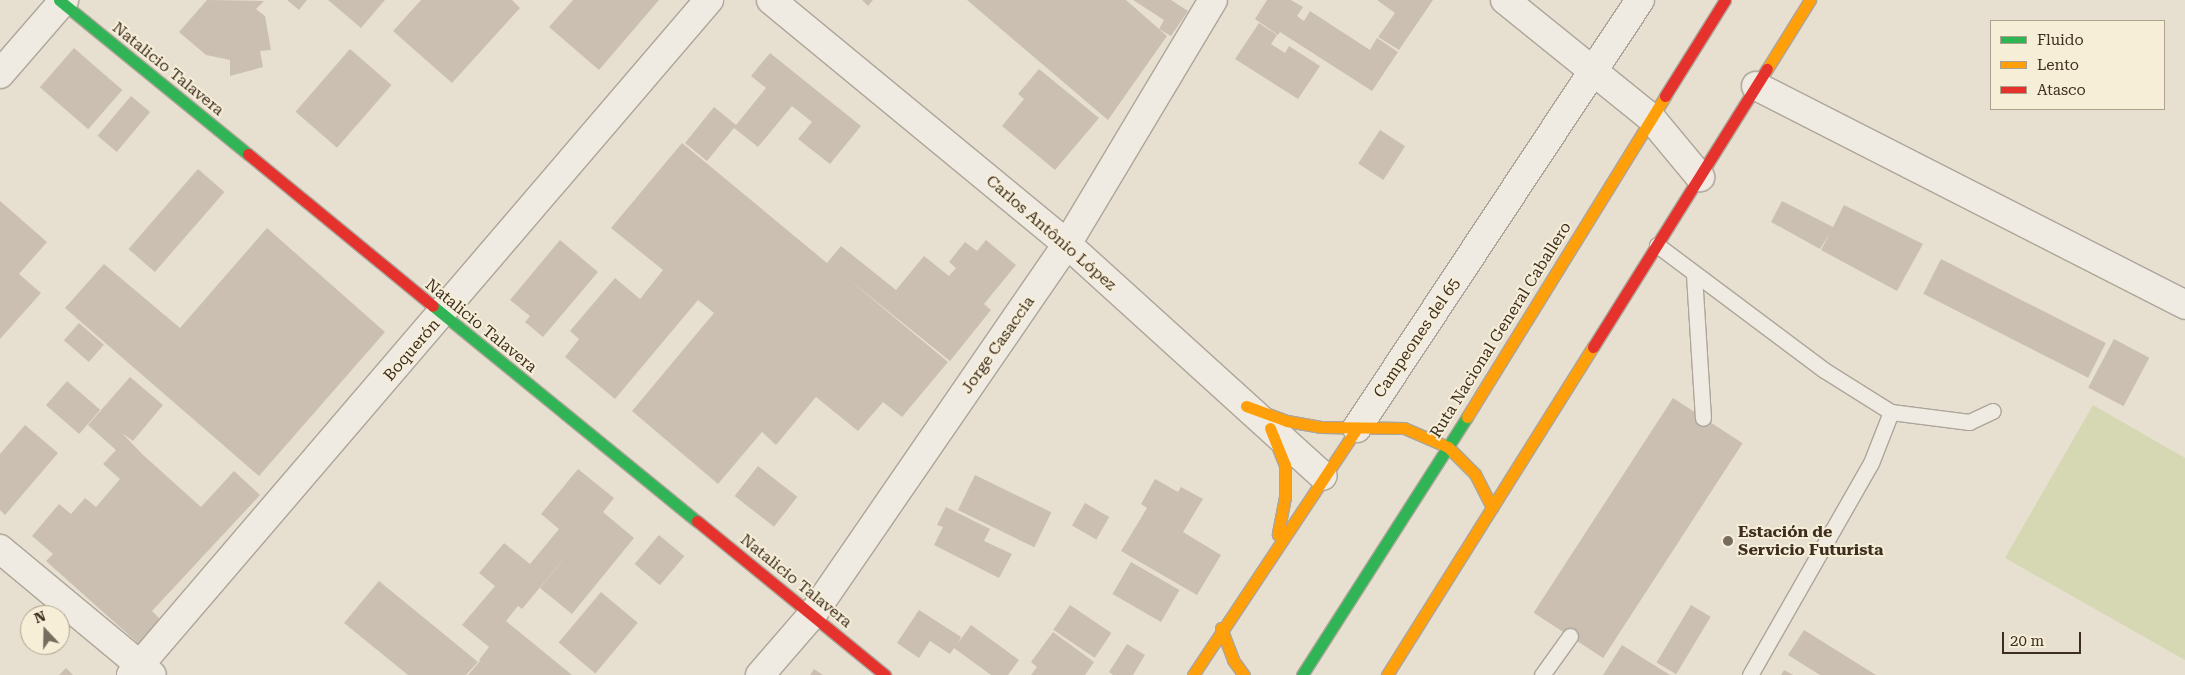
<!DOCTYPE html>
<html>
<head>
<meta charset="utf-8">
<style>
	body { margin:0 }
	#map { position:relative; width:2185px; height:675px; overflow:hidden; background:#e7e0d1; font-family:"Roboto Serif",serif }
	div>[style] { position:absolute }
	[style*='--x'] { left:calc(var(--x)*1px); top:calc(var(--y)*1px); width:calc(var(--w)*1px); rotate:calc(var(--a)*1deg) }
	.green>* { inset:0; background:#d6d7b3 }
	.building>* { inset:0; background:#cbbfb2; transform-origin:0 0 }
	.roads { filter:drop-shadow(1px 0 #ada599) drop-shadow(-1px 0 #ada599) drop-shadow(0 1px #ada599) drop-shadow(0 -1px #ada599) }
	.lane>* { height:15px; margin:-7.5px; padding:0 7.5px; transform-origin:7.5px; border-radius:7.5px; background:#efebe3 }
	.street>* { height:28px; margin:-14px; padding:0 14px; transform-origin:14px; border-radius:14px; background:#efebe3 }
	.fast>* { height:11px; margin:-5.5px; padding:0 5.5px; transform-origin:5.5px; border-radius:5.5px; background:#30b455 }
	.slow>* { height:11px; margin:-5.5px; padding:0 5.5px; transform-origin:5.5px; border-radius:5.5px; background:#ff9f0a }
	.jam>* { height:11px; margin:-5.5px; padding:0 5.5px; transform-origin:5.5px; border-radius:5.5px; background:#e5322d }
	.dots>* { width:14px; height:14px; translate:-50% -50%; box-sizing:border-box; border:2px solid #f7eed8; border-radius:50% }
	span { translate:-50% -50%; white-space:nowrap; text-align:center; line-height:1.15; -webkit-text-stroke:4px #f7eed8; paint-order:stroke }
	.street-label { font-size:16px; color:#3d2e20 }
	.poi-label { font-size:16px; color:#3d2e20; font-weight:700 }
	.left { translate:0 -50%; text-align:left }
	.legend { position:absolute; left:1990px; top:20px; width:175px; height:90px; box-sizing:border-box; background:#f7eed8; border:1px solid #ada18e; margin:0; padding:6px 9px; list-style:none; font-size:15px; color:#3d2e20 }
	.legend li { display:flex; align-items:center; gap:10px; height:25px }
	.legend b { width:25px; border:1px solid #ada18e }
	.north { position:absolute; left:20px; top:605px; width:50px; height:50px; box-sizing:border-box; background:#f7eed8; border:1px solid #ada18e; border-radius:50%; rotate:339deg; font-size:14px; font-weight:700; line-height:20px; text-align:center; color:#3d2e20 }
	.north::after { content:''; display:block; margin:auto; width:18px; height:22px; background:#786c5e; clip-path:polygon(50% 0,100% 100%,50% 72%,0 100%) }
	.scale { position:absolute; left:2002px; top:632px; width:79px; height:22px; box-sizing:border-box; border:2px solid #3d2e20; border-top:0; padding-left:6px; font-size:15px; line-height:18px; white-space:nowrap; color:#3d2e20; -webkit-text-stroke:4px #f7eed8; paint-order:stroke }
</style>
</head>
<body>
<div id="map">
	<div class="green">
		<div style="clip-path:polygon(2093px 405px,2185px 458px,2185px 660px,2005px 558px)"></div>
	</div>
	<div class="building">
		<div style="clip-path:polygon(207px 0,264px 1px,256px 9px,265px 16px,271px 50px,260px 51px,263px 67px,230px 76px,230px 60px,206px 55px,179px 32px)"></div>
		<div style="clip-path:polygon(287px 0,307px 0,299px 10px)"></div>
		<div style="clip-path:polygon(328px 0,385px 0,361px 28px)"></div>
		<div style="clip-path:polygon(421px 0,512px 0,520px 8px,452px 83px,393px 31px)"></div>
		<div style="clip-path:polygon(573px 0,659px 0,599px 70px,549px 27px)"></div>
		<div style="clip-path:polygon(862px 0,873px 0,868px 6px)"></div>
		<div style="clip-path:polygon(967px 0,1126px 0,1167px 36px,1108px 120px)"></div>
		<div style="clip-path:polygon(1133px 0,1171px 0,1188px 11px,1171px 36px,1159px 29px,1164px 20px)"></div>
		<div style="clip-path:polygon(1267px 0,1291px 0,1303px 7px,1297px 16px,1304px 21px,1310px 11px,1370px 50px,1377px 38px,1398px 52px,1372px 91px,1280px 32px,1278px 35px,1255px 19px)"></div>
		<div style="clip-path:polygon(1377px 0,1433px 0,1399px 50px,1378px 37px,1395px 13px)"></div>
		<div style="clip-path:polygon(1259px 23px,1277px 35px,1271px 44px,1285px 53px,1289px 46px,1320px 66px,1298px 99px,1235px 59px)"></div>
		<div style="left:74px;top:48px;width:64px;height:52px;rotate:41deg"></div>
		<div style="left:350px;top:49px;width:55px;height:83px;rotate:41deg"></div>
		<div style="clip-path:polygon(770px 53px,861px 126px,830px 164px,798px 139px,812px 122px,792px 106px,758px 147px,734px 128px,707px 161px,685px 143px,714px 107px,736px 125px,766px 88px,751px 76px)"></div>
		<div style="clip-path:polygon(1039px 69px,1099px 118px,1055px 170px,1002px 126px,1024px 99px,1018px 94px)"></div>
		<div style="left:131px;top:96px;width:25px;height:52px;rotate:40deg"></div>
		<div style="left:1380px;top:130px;width:30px;height:40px;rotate:33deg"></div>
		<div style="clip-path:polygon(682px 143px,827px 263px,841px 246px,896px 290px,924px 256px,949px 276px,956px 268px,949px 262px,965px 242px,977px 251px,986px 240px,1016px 265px,984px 304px,991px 310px,950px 361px,847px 278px,948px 362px,902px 417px,883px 402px,858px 431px,816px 397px,776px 445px,762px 432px,718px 484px,632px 411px,714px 313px,698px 300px,615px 399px,565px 357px,579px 339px,570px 331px,615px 278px,640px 299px,663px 270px,611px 228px)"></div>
		<div style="left:198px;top:169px;width:35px;height:106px;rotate:41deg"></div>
		<div style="clip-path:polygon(0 201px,47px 242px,19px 274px,41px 293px,0 339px)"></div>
		<div style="clip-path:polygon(1782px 201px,1833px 227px,1844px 205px,1923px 244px,1897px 291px,1821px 250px,1830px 233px,1820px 249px,1771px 222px)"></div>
		<div style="clip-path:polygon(267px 228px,385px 332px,259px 476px,65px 308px,104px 264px,180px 328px)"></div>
		<div style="clip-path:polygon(560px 240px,598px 272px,543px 337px,525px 322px,530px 316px,510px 300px)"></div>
		<div style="left:1941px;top:259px;width:185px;height:39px;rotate:27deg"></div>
		<div style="left:79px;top:323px;width:33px;height:23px;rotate:41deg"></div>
		<div style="left:2114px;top:339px;width:40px;height:55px;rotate:28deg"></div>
		<div style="clip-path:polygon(130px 377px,163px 405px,133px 441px,122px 433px,142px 454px,201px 507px,234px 471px,260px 495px,152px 611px,162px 621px,140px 645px,46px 561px,53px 554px,32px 536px,59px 504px,71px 514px,85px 498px,96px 507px,120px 479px,103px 464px,116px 450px,88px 425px)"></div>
		<div style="left:67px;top:381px;width:44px;height:32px;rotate:41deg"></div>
		<div style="left:1673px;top:398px;width:83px;height:256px;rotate:33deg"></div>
		<div style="clip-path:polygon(25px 425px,58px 453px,5px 515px,0 510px,0 454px)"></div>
		<div style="left:758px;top:466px;width:50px;height:38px;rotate:38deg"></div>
		<div style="clip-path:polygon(578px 469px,614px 498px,603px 512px,634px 538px,572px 614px,540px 588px,577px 543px,522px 609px,518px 606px,506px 621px,572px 675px,468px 675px,480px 661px,494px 672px,479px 660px,489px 647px,462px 625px,495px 586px,479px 573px,504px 543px,530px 564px,559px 529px,541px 514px)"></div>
		<div style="left:975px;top:475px;width:85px;height:39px;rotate:26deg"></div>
		<div style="clip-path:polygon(1155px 479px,1178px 492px,1181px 487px,1203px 499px,1183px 532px,1221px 555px,1197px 595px,1121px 551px,1147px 508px,1141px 504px)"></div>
		<div style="left:1085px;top:503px;width:28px;height:26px;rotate:30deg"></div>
		<div style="clip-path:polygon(946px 507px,990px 529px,984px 541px,1012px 554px,999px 578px,934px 545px,943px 527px,937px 525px)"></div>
		<div style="left:659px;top:535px;width:33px;height:38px;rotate:40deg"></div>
		<div style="left:1131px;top:562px;width:56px;height:37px;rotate:30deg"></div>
		<div style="clip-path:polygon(379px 581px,478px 662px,466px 675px,408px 675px,344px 623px)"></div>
		<div style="left:601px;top:592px;width:48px;height:66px;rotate:40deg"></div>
		<div style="left:1070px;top:605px;width:50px;height:30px;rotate:34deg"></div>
		<div style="left:1691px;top:605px;width:23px;height:67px;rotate:31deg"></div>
		<div style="clip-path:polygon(919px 610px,961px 637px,958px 643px,971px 625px,1019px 660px,1008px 675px,991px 675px,954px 648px,950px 654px,930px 641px,919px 658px,897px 643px)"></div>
		<div style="clip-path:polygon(1804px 630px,1876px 675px,1820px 675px,1788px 655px)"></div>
		<div style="clip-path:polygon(1053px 632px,1094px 662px,1085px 675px,1031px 675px,1037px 667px,1031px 662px)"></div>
		<div style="clip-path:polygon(1127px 644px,1145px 655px,1133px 675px,1113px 675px,1109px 672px)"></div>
		<div style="clip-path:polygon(1622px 645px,1670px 675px,1603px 675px)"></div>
		<div style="clip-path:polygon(66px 668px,73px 675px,59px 675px)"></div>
		<div style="clip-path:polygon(814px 669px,823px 675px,810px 675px)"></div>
		<div style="clip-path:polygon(1784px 670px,1793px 675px,1781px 675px)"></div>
	</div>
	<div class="roads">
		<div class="lane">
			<div style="--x:1657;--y:245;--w:209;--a:36.8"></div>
			<div style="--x:1824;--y:370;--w:79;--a:32.1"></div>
			<div style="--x:1891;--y:412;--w:79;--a:7.3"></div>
			<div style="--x:1969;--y:422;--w:26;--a:-25"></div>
			<div style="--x:1694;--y:275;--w:143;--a:86.4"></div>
			<div style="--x:1542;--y:675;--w:48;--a:-54.3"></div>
			<div style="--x:1750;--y:675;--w:244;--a:-60.3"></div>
			<div style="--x:1871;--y:463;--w:55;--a:-68.6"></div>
		</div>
		<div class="street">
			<div style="--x:771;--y:0;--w:384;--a:39.5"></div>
			<div style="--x:1067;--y:244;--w:345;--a:42.2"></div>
			<div style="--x:1505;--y:0;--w:188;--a:38.9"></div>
			<div style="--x:1651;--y:118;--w:77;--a:50.3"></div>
			<div style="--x:0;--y:74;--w:98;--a:-49.1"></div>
			<div style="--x:1756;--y:86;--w:482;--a:27"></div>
			<div style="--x:1357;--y:428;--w:513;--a:-56.53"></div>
			<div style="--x:0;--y:549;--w:197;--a:39.7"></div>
			<div style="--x:131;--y:675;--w:889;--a:-49.43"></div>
			<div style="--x:760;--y:675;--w:79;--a:-49.1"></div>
			<div style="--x:812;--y:615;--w:450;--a:-55.5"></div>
			<div style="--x:1067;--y:244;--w:284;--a:-59.1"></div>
		</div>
		<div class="fast">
			<div style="--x:59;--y:0;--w:244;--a:39.2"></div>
			<div style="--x:433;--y:306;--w:340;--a:39.2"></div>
			<div style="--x:1302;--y:675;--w:306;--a:-57.4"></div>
		</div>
		<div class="slow">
			<div style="--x:1767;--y:69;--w:81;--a:-58.1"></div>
			<div style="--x:1246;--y:406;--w:44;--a:20.1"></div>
			<div style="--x:1287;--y:421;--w:34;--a:10"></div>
			<div style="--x:1320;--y:427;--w:84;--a:0.7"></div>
			<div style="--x:1404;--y:428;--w:48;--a:23.4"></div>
			<div style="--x:1448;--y:447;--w:38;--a:45"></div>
			<div style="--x:1475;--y:474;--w:38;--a:63"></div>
			<div style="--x:1467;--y:417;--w:377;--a:-58.3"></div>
			<div style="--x:1270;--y:428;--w:40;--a:68"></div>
			<div style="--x:1285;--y:465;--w:32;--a:90"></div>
			<div style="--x:1285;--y:497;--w:38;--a:101"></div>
			<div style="--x:1221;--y:628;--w:34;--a:69"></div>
			<div style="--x:1233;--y:660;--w:19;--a:54"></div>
			<div style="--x:1193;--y:675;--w:296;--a:-56.4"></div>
			<div style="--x:1387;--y:675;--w:387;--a:-57.9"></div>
		</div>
		<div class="jam">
			<div style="--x:1665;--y:96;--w:113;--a:-58"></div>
			<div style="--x:248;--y:154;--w:239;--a:39.4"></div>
			<div style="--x:1593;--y:347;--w:328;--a:-58"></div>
			<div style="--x:697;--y:521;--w:243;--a:39.3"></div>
		</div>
	</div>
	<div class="dots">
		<div style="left:1728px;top:541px;background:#786c5e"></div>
	</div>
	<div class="street-label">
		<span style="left:168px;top:69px;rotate:39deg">Natalicio Talavera</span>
		<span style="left:1051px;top:233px;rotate:41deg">Carlos Antônio López</span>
		<span style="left:481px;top:326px;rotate:39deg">Natalicio Talavera</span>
		<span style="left:1501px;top:330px;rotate:-58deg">Ruta Nacional General Caballero</span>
		<span style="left:1417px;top:338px;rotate:-56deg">Campeones del 65</span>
		<span style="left:998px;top:345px;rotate:-55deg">Jorge Casaccia</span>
		<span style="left:412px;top:350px;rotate:-49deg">Boquerón</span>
		<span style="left:796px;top:581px;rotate:39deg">Natalicio Talavera</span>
	</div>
	<div class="poi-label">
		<span class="left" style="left:1738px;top:541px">Estación de<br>Servicio Futurista</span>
	</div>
	<ul class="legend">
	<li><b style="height:6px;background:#30b455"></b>Fluido</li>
	<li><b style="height:6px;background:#ff9f0a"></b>Lento</li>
	<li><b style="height:6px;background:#e5322d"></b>Atasco</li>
	</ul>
	<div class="north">N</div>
	<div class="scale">20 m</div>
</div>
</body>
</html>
